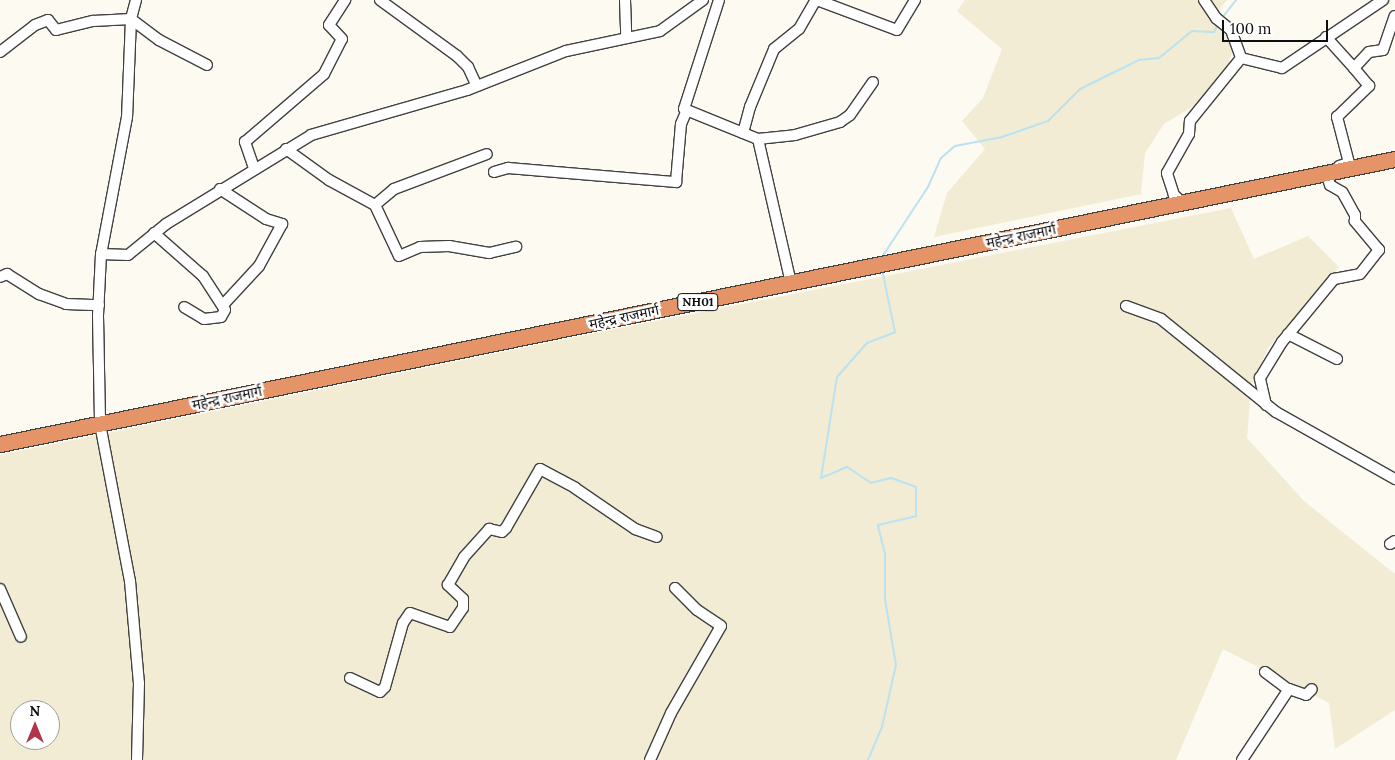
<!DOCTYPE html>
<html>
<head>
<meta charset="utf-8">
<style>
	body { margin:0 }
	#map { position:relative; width:1395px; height:760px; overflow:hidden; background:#fdfaf1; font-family:Lora,"Noto Sans Devanagari",serif }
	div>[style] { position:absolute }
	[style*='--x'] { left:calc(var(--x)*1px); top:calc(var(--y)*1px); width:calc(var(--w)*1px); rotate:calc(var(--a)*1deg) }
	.farmland>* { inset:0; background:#f1ecd3 }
	.stream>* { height:2px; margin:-1px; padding:0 1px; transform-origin:1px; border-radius:1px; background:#bbe2f0 }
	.roads { filter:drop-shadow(1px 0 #414141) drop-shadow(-1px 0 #414141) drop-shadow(0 1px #414141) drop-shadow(0 -1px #414141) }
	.minor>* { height:10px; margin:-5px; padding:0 5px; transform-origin:5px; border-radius:5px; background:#fff }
	.highway>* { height:15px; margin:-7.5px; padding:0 7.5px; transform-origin:7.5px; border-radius:7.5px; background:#e59468 }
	span { translate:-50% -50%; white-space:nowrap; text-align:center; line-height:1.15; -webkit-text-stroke:5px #fff; paint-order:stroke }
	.shield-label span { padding:1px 4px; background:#fff; border:1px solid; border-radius:4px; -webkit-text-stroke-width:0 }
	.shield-label { font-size:12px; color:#0e0e0e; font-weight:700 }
	.street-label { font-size:14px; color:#0e0e0e }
	.north { position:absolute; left:10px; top:700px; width:50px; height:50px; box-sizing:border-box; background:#fff; border:1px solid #9f9f9f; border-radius:50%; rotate:0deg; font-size:14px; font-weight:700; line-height:20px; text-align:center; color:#0e0e0e }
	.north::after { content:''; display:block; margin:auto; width:18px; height:22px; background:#b03548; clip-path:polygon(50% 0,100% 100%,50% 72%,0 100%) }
	.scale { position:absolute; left:1222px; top:20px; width:106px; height:22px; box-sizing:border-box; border:2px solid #0e0e0e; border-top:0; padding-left:6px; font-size:15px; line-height:18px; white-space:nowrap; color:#0e0e0e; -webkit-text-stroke:4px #fff; paint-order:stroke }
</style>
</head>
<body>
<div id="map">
	<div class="farmland">
		<div style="clip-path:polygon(965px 0,1198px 0,1225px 34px,1233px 50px,1227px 68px,1200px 102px,1164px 124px,1145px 153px,1141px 194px,934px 237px,947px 193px,985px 149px,962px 121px,983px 98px,1002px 49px,957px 11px)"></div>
		<div style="clip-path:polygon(1209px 0,1227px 0,1218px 11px)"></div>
		<div style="clip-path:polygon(evenodd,1231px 208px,1254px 259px,1308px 236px,1339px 267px,1268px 348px,1251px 387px,1247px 438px,1304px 501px,1395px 574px,1395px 710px,1335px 749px,1329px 703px,1223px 649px,1176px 760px,0 760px,0 455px,605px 331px,1231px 208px,20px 710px,50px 710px,50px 740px,20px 740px,20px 710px)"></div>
	</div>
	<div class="stream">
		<div style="--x:1222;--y:18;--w:23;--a:-52"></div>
		<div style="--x:882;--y:257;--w:84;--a:-56.7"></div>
		<div style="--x:928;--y:187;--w:32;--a:-66"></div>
		<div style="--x:941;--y:158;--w:18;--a:-41"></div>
		<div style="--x:955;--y:146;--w:48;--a:-10.8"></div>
		<div style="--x:1002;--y:137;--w:49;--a:-19.2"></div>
		<div style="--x:1048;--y:121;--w:45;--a:-45"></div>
		<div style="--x:1080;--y:89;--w:66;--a:-26.2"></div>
		<div style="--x:1139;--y:60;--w:20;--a:-6"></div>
		<div style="--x:1159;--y:58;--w:43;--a:-39.3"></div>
		<div style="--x:1192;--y:31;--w:22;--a:3"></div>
		<div style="--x:1214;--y:32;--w:9;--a:-63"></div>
		<div style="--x:868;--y:760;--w:36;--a:-67"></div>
		<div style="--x:882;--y:727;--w:64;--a:-77.3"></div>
		<div style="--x:896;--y:665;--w:67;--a:-99.5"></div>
		<div style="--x:885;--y:599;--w:45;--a:-90"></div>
		<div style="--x:885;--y:554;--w:30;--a:-104"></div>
		<div style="--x:878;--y:525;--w:39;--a:-13"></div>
		<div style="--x:916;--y:516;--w:29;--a:-90"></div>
		<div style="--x:916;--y:487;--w:27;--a:-160"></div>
		<div style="--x:891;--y:478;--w:21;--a:166"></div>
		<div style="--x:871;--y:483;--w:29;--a:-146"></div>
		<div style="--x:847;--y:467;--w:28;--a:157"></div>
		<div style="--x:821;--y:478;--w:102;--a:-81"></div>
		<div style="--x:837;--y:377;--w:45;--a:-48.6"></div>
		<div style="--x:867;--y:343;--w:30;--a:-21"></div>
		<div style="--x:895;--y:332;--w:64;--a:-101.7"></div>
	</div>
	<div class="roads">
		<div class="minor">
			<div style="--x:136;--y:0;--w:20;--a:105"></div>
			<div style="--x:131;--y:19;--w:98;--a:92.3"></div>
			<div style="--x:127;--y:117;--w:139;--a:100.7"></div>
			<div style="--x:101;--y:254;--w:62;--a:92.8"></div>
			<div style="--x:98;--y:316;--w:108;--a:88.9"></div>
			<div style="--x:100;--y:424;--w:160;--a:79.2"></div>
			<div style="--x:130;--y:581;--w:102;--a:85"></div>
			<div style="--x:139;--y:683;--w:77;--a:91.5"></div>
			<div style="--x:380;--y:0;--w:95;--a:36"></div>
			<div style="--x:457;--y:56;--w:16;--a:45"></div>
			<div style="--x:468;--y:67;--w:21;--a:65"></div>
			<div style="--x:625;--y:0;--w:38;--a:88"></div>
			<div style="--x:719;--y:0;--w:114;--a:107.8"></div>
			<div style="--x:684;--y:109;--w:80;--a:22.1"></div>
			<div style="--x:758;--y:139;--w:148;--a:77.1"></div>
			<div style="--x:817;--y:0;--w:85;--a:20.6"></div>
			<div style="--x:897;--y:30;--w:35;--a:-59"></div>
			<div style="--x:1204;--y:0;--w:22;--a:56"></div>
			<div style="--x:1216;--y:18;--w:19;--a:39"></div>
			<div style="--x:1231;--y:30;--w:30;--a:70"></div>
			<div style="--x:1326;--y:37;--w:42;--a:47.9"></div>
			<div style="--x:0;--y:52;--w:44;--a:-37.6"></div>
			<div style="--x:35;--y:25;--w:14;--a:-21"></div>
			<div style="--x:48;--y:20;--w:13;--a:51"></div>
			<div style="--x:56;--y:30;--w:38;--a:-14"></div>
			<div style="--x:93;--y:21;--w:38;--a:-3"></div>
			<div style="--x:131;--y:19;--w:35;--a:37"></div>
			<div style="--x:159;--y:40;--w:54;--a:27.5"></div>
			<div style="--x:743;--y:133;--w:27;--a:-75"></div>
			<div style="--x:750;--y:107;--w:63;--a:-67.5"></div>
			<div style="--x:774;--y:49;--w:32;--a:-39"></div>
			<div style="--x:799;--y:29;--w:34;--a:-60"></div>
			<div style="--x:758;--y:139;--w:37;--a:-6"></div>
			<div style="--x:795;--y:135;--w:47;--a:-16.1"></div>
			<div style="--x:840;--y:122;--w:12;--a:-35"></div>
			<div style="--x:850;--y:115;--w:40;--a:-55.1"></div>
			<div style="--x:286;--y:149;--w:53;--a:35.8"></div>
			<div style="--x:329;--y:180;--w:52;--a:28.5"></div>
			<div style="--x:375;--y:205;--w:25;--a:-40"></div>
			<div style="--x:394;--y:189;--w:99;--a:-20.6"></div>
			<div style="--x:1339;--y:166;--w:10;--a:-17"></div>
			<div style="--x:1349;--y:163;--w:48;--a:-104.6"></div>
			<div style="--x:1337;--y:117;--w:45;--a:-44.1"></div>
			<div style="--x:1369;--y:86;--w:23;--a:-130"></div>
			<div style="--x:1354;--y:68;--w:22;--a:-47"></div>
			<div style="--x:1369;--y:52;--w:14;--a:-8"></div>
			<div style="--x:1383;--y:50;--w:36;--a:-71"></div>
			<div style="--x:254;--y:168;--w:28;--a:-109"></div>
			<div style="--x:245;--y:142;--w:104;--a:-40.7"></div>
			<div style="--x:324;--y:74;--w:39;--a:-63"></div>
			<div style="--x:342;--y:39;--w:19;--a:-133"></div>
			<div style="--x:329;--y:25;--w:30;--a:-57"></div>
			<div style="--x:494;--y:172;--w:15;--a:-16"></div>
			<div style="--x:508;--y:168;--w:169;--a:4.8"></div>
			<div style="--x:676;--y:182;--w:58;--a:-85.1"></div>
			<div style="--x:681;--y:124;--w:15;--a:-67"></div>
			<div style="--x:220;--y:189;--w:55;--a:33.1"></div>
			<div style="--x:266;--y:219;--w:17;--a:17"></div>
			<div style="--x:282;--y:224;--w:48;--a:118.7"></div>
			<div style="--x:259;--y:266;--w:53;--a:132.7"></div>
			<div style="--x:1182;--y:202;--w:11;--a:-139"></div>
			<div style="--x:1174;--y:195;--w:23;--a:-108"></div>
			<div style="--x:1167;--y:173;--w:45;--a:-60.6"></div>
			<div style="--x:1189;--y:134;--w:13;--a:-86"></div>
			<div style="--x:1190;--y:121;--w:81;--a:-51"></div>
			<div style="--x:1241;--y:58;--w:42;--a:13.7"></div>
			<div style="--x:1282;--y:68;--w:122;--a:-34"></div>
			<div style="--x:375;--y:205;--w:56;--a:64.8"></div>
			<div style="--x:399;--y:256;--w:23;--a:-23"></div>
			<div style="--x:420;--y:247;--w:29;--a:-2"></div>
			<div style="--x:449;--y:246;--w:41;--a:9.9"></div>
			<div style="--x:489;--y:253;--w:28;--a:-13"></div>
			<div style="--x:154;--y:233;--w:65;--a:41.3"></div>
			<div style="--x:203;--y:276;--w:40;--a:57.1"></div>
			<div style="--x:225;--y:310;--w:8;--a:120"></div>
			<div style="--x:221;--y:317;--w:17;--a:173"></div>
			<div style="--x:204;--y:319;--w:23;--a:-149"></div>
			<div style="--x:101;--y:254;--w:27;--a:2"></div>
			<div style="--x:128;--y:255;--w:49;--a:-39.2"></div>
			<div style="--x:166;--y:224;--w:170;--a:-31.5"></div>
			<div style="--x:311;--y:135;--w:162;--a:-16.1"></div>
			<div style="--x:467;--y:90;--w:106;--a:-21.5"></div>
			<div style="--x:566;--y:51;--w:96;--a:-12"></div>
			<div style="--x:660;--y:31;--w:53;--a:-35.8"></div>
			<div style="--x:0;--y:277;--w:8;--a:-23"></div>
			<div style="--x:7;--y:274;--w:38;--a:32"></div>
			<div style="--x:39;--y:294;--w:29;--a:20"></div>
			<div style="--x:66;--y:304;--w:33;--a:2"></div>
			<div style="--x:1126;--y:306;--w:37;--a:20"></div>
			<div style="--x:1161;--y:319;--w:148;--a:39"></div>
			<div style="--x:1276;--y:412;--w:137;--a:29.4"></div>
			<div style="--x:1288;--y:334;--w:55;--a:27"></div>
			<div style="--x:1266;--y:405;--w:28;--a:-103"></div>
			<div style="--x:1260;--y:378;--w:42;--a:-58.6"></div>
			<div style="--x:1282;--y:342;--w:82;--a:-50.5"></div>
			<div style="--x:1334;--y:279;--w:26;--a:-11"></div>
			<div style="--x:1360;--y:274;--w:31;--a:-52"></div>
			<div style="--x:1379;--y:250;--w:38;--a:-130"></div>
			<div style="--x:1355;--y:221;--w:6;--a:-90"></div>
			<div style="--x:1355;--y:215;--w:26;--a:-119"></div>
			<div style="--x:1342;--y:192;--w:14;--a:-150"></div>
			<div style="--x:1330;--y:185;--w:13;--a:-108"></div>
			<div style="--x:1390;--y:544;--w:6;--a:-31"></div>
			<div style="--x:0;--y:589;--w:52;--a:66.4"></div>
			<div style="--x:1265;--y:672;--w:30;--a:37"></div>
			<div style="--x:350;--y:678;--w:33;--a:25"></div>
			<div style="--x:380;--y:692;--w:7;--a:-45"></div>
			<div style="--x:385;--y:687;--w:66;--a:-74.3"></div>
			<div style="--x:403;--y:623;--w:12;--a:-55"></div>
			<div style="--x:410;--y:613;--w:42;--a:19.3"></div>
			<div style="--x:450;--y:627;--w:23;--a:-56"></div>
			<div style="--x:463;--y:608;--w:9;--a:-90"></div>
			<div style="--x:463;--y:599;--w:21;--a:-137"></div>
			<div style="--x:448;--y:585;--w:32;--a:-60"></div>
			<div style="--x:464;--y:557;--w:38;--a:-48"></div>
			<div style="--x:489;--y:529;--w:13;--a:13"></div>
			<div style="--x:502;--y:532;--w:6;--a:-45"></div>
			<div style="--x:506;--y:528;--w:68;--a:-60"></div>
			<div style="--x:540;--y:469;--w:40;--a:28"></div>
			<div style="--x:575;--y:488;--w:73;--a:34.3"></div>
			<div style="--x:635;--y:529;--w:23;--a:20"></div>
			<div style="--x:650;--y:760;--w:51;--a:-65.9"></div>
			<div style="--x:671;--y:713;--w:100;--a:-60.1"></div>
			<div style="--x:721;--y:626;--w:29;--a:-146"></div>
			<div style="--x:697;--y:610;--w:31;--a:-135"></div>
			<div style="--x:1242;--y:760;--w:85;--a:-56.5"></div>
			<div style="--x:1289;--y:689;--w:18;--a:19"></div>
			<div style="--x:1306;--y:695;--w:8;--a:-45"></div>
		</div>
		<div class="highway">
			<div style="--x:0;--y:444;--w:1424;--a:-11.55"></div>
		</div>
	</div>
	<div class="shield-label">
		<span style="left:698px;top:302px">NH01</span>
	</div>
	<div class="street-label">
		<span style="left:1021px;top:236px;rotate:-12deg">महेन्द्र राजमार्ग</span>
		<span style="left:624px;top:317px;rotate:-12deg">महेन्द्र राजमार्ग</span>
		<span style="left:227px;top:398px;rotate:-12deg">महेन्द्र राजमार्ग</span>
	</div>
	<div class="north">N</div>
	<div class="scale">100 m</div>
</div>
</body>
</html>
